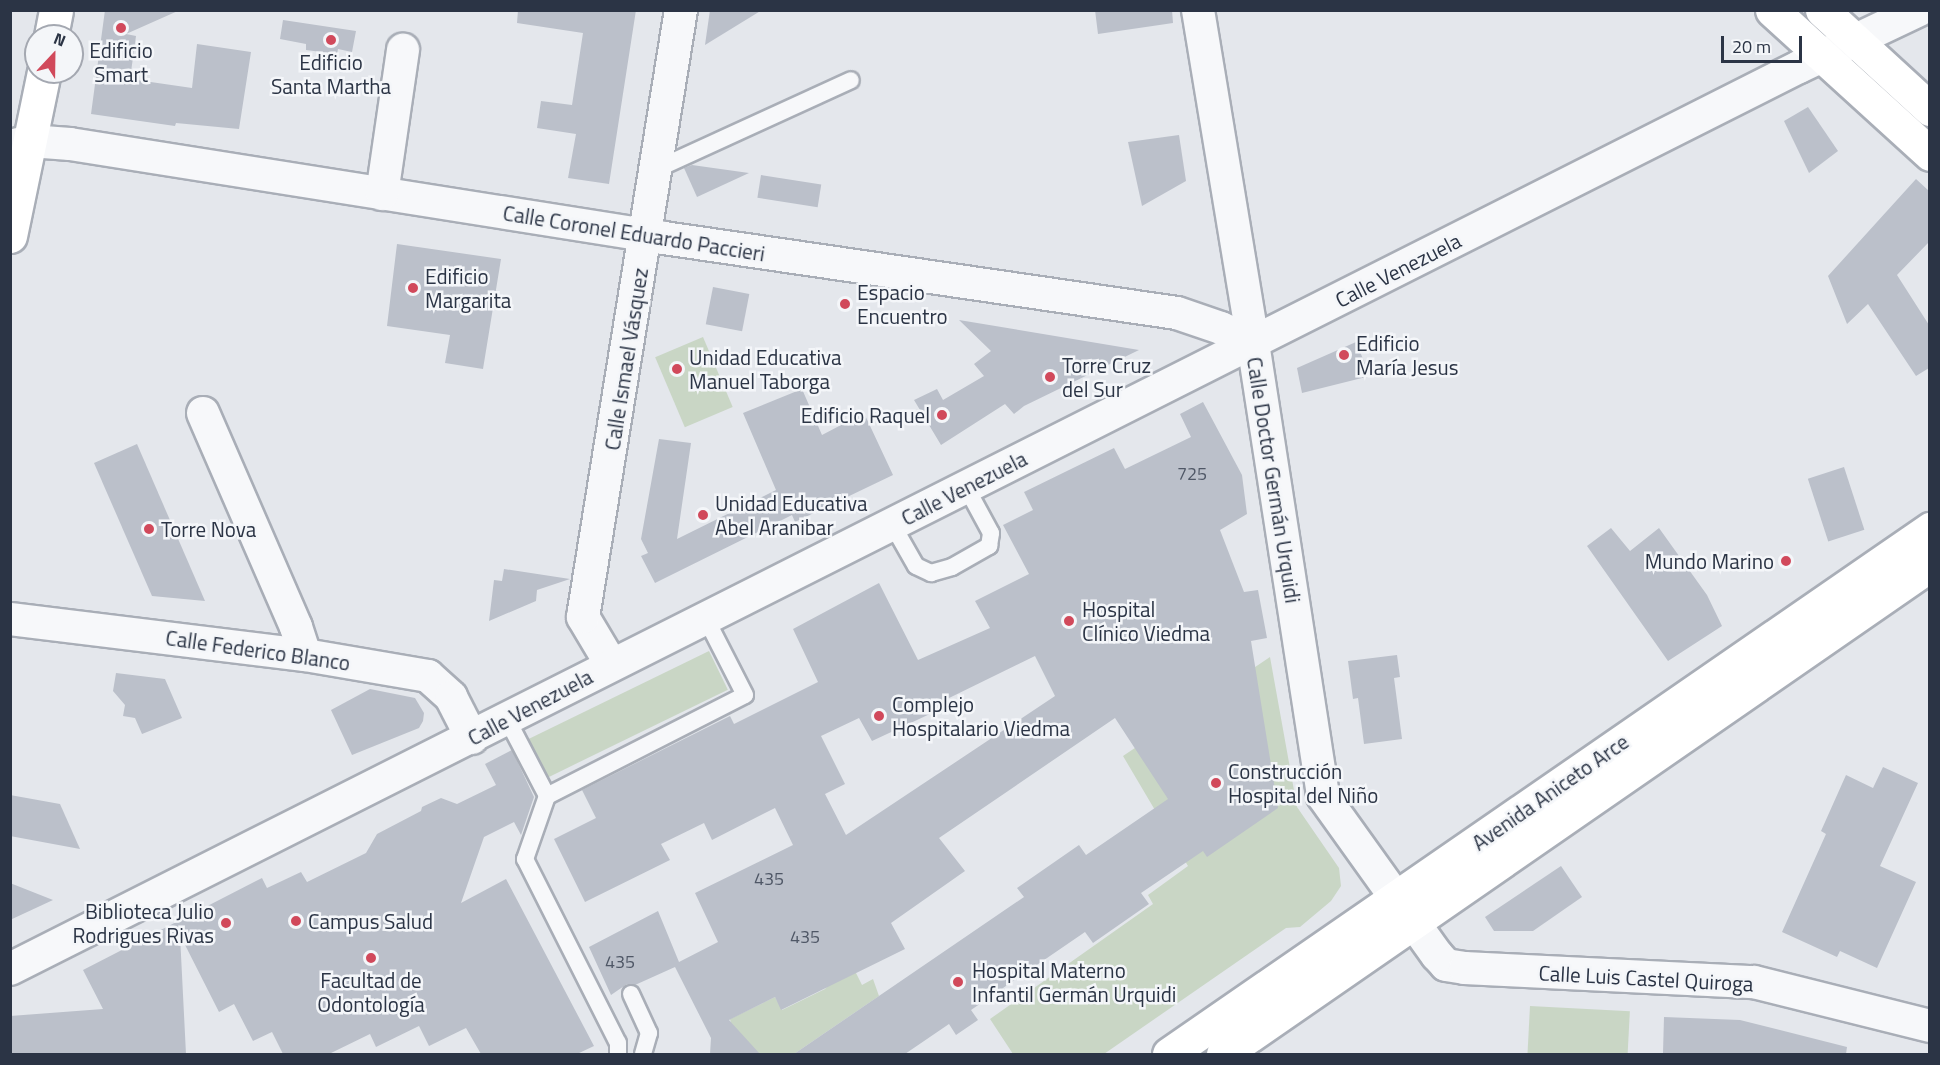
<!DOCTYPE html>
<html>
<head>
<meta charset="utf-8">
<style>
	body { margin:0 }
	#map { position:relative; width:1940px; height:1065px; overflow:hidden; background:#e4e7ec; font-family:"Titillium Web",sans-serif }
	div>[style] { position:absolute }
	[style*='--x'] { left:calc(var(--x)*1px); top:calc(var(--y)*1px); width:calc(var(--w)*1px); rotate:calc(var(--a)*1deg) }
	.green>* { inset:0; background:#c9d6c5; transform-origin:0 0 }
	.building>* { inset:0; background:#bbc0ca; transform-origin:0 0 }
	.roads { filter:drop-shadow(2px 0 #a9aeb7) drop-shadow(-2px 0 #a9aeb7) drop-shadow(0 2px #a9aeb7) drop-shadow(0 -2px #a9aeb7) }
	.service>* { height:16px; margin:-8px; padding:0 8px; transform-origin:8px; border-radius:8px; background:#f7f8fa }
	.minor>* { height:32px; margin:-16px; padding:0 16px; transform-origin:16px; border-radius:16px; background:#f7f8fa }
	.secondary>* { height:33px; margin:-16.5px; padding:0 16.5px; transform-origin:16.5px; border-radius:16.5px; background:#fff }
	.dots>* { width:16px; height:16px; translate:-50% -50%; box-sizing:border-box; border:3px solid #f4f6f9; border-radius:50% }
	span { translate:-50% -50%; white-space:nowrap; text-align:center; line-height:1.15; -webkit-text-stroke:5px #f4f6f9; paint-order:stroke }
	.number-label { font-size:18px; color:#4f5766 }
	.number-label span { -webkit-text-stroke-width:0 }
	.poi-label { font-size:21px; color:#2b3445 }
	.left { translate:0 -50%; text-align:left }
	.right { translate:-100% -50%; text-align:right }
	.street-label { font-size:21px; color:#2b3445 }
	.frame { position:absolute; inset:0; border:12px solid #2b3445; pointer-events:none }
	.north { position:absolute; left:24px; top:24px; width:60px; height:60px; box-sizing:border-box; background:#f4f6f9; border:2px solid #a4a8b1; border-radius:50%; rotate:22deg; font-size:16px; font-weight:700; line-height:24px; text-align:center; color:#2b3445 }
	.north::after { content:''; display:block; margin:auto; width:21px; height:27px; background:#d1495b; clip-path:polygon(50% 0,100% 100%,50% 72%,0 100%) }
	.scale { position:absolute; left:1721px; top:36px; width:81px; height:27px; box-sizing:border-box; border:3px solid #2b3445; border-top:0; padding-left:8px; font-size:18px; line-height:21px; white-space:nowrap; color:#2b3445; -webkit-text-stroke:4px #f4f6f9; paint-order:stroke }
</style>
</head>
<body>
<div id="map">
	<div class="green">
		<div style="left:703px;top:337px;width:76px;height:52px;rotate:67deg"></div>
		<div style="left:709px;top:651px;width:43px;height:203px;rotate:64deg"></div>
		<div style="clip-path:polygon(1270px 657px,1297px 807px,1339px 868px,1341px 886px,1331px 901px,1300px 927px,1286px 928px,1104px 1054px,1013px 1054px,990px 1019px,1153px 904px,1148px 895px,1188px 866px,1123px 756px)"></div>
		<div style="clip-path:polygon(850px 961px,862px 985px,873px 979px,879px 996px,794px 1054px,752px 1054px,750px 1046px,733px 1032px,730px 1019px,775px 997px,782px 1010px,825px 989px)"></div>
		<div style="left:1530px;top:1006px;width:100px;height:48px;rotate:3deg"></div>
	</div>
	<div class="building">
		<div style="clip-path:polygon(105px 10px,180px 10px,126px 34px,136px 36px,130px 79px,192px 88px,197px 44px,251px 52px,239px 129px,176px 123px,175px 126px,91px 114px)"></div>
		<div style="clip-path:polygon(518px 10px,636px 10px,609px 184px,568px 178px,576px 134px,537px 128px,541px 101px,572px 105px,583px 33px,517px 23px)"></div>
		<div style="clip-path:polygon(710px 10px,762px 10px,705px 45px)"></div>
		<div style="clip-path:polygon(1095px 10px,1172px 10px,1173px 23px,1098px 34px)"></div>
		<div style="clip-path:polygon(283px 20px,356px 31px,352px 52px,338px 49px,337px 54px,306px 50px,306px 44px,280px 39px)"></div>
		<div style="clip-path:polygon(1808px 107px,1838px 151px,1809px 173px,1784px 121px)"></div>
		<div style="clip-path:polygon(1179px 135px,1186px 181px,1142px 206px,1128px 142px)"></div>
		<div style="clip-path:polygon(692px 165px,749px 173px,697px 197px,684px 168px)"></div>
		<div style="left:761px;top:175px;width:61px;height:23px;rotate:9deg"></div>
		<div style="clip-path:polygon(1916px 179px,1929px 191px,1929px 242px,1897px 275px,1929px 325px,1929px 368px,1916px 376px,1868px 304px,1847px 324px,1828px 276px)"></div>
		<div style="clip-path:polygon(397px 244px,501px 259px,483px 369px,445px 363px,450px 335px,387px 326px)"></div>
		<div style="left:713px;top:287px;width:37px;height:38px;rotate:11deg"></div>
		<div style="clip-path:polygon(959px 320px,1139px 350px,1024px 406px,1014px 414px,1005px 404px,941px 445px,914px 400px,937px 389px,943px 400px,984px 376px,974px 364px,991px 351px)"></div>
		<div style="clip-path:polygon(1356px 342px,1370px 376px,1302px 393px,1297px 368px)"></div>
		<div style="clip-path:polygon(802px 389px,822px 435px,864px 413px,893px 475px,795px 522px,792px 515px,655px 583px,641px 556px,648px 553px,641px 539px,659px 439px,691px 443px,677px 539px,776px 490px,743px 413px)"></div>
		<div style="clip-path:polygon(evenodd,1203px 402px,1242px 475px,1247px 514px,1220px 530px,1244px 592px,1258px 590px,1267px 638px,1251px 641px,1278px 808px,1207px 857px,1203px 851px,1141px 893px,1149px 904px,1093px 943px,1085px 932px,971px 1010px,978px 1020px,956px 1035px,949px 1024px,905px 1054px,794px 1054px,1024px 897px,1017px 888px,1079px 845px,1086px 855px,1168px 799px,1115px 718px,939px 838px,965px 871px,891px 923px,905px 949px,781px 1010px,775px 997px,729px 1020px,760px 1054px,710px 1054px,711px 1038px,675px 967px,635px 985px,627px 984px,611px 995px,589px 947px,658px 911px,679px 962px,718px 942px,695px 893px,793px 845px,775px 808px,712px 840px,704px 823px,661px 844px,670px 860px,585px 902px,554px 839px,596px 818px,582px 790px,730px 716px,734px 724px,818px 682px,793px 629px,879px 583px,918px 660px,990px 628px,975px 601px,1029px 574px,1003px 525px,1033px 510px,1024px 492px,1114px 448px,1125px 469px,1191px 437px,1180px 414px,1203px 402px,1035px 656px,1055px 696px,846px 835px,825px 794px,845px 784px,821px 736px,859px 718px,872px 741px,947px 706px,945px 700px,1035px 656px)"></div>
		<div style="clip-path:polygon(137px 444px,205px 601px,152px 596px,94px 463px)"></div>
		<div style="left:1844px;top:467px;width:66px;height:38px;rotate:72deg"></div>
		<div style="clip-path:polygon(1611px 528px,1630px 551px,1659px 528px,1707px 595px,1722px 626px,1668px 661px,1587px 546px)"></div>
		<div style="clip-path:polygon(504px 569px,570px 579px,537px 590px,536px 601px,489px 621px,494px 580px,502px 581px)"></div>
		<div style="clip-path:polygon(1397px 655px,1400px 677px,1394px 678px,1402px 739px,1364px 744px,1358px 698px,1353px 699px,1348px 661px)"></div>
		<div style="clip-path:polygon(116px 673px,165px 679px,182px 718px,142px 734px,135px 718px,123px 716px,125px 705px,113px 691px)"></div>
		<div style="clip-path:polygon(370px 689px,415px 698px,424px 713px,423px 721px,419px 728px,352px 755px,331px 710px)"></div>
		<div style="clip-path:polygon(512px 750px,534px 797px,521px 835px,514px 822px,484px 837px,461px 903px,506px 879px,594px 1046px,577px 1054px,481px 1054px,466px 1028px,429px 1046px,419px 1026px,376px 1047px,370px 1034px,329px 1054px,283px 1054px,272px 1032px,253px 1041px,234px 1004px,219px 1012px,180px 935px,186px 1054px,10px 1054px,10px 1016px,103px 1009px,83px 970px,262px 878px,267px 888px,301px 872px,307px 882px,366px 853px,377px 834px,421px 811px,422px 807px,441px 798px,457px 804px,496px 785px,485px 764px)"></div>
		<div style="clip-path:polygon(1883px 767px,1918px 783px,1880px 866px,1916px 882px,1877px 968px,1840px 951px,1837px 957px,1782px 932px,1826px 834px,1821px 831px,1846px 775px,1873px 788px)"></div>
		<div style="clip-path:polygon(10px 795px,60px 804px,80px 849px,10px 836px)"></div>
		<div style="clip-path:polygon(1561px 866px,1582px 897px,1533px 931px,1494px 931px,1485px 917px)"></div>
		<div style="clip-path:polygon(10px 883px,53px 900px,10px 920px)"></div>
		<div style="clip-path:polygon(1664px 1017px,1740px 1020px,1847px 1047px,1846px 1054px,1663px 1053px)"></div>
	</div>
	<div class="roads">
		<div class="service">
			<div style="--x:657;--y:169;--w:213;--a:-24.6"></div>
			<div style="--x:892;--y:524;--w:48;--a:60.3"></div>
			<div style="--x:916;--y:566;--w:17;--a:25"></div>
			<div style="--x:931;--y:573;--w:22;--a:-16"></div>
			<div style="--x:952;--y:567;--w:43;--a:-29.6"></div>
			<div style="--x:989;--y:546;--w:13;--a:-81"></div>
			<div style="--x:991;--y:533;--w:52;--a:-118.5"></div>
			<div style="--x:507;--y:719;--w:87;--a:62.5"></div>
			<div style="--x:547;--y:796;--w:222;--a:-27"></div>
			<div style="--x:745;--y:695;--w:88;--a:-117.1"></div>
			<div style="--x:547;--y:796;--w:67;--a:109.2"></div>
			<div style="--x:525;--y:859;--w:206;--a:63.2"></div>
			<div style="--x:618;--y:1043;--w:11;--a:90"></div>
			<div style="--x:631;--y:994;--w:43;--a:65.2"></div>
			<div style="--x:649;--y:1033;--w:22;--a:106"></div>
		</div>
		<div class="minor">
			<div style="--x:1198;--y:10;--w:338;--a:80.6"></div>
			<div style="--x:1253;--y:343;--w:458;--a:81.2"></div>
			<div style="--x:1323;--y:796;--w:196;--a:54.4"></div>
			<div style="--x:1437;--y:955;--w:13;--a:48"></div>
			<div style="--x:1446;--y:965;--w:19;--a:9"></div>
			<div style="--x:1465;--y:968;--w:289;--a:2.8"></div>
			<div style="--x:1754;--y:982;--w:181;--a:14"></div>
			<div style="--x:10;--y:146;--w:21;--a:-14"></div>
			<div style="--x:30;--y:141;--w:40;--a:4.3"></div>
			<div style="--x:70;--y:144;--w:601;--a:8.99"></div>
			<div style="--x:664;--y:238;--w:518;--a:8.32"></div>
			<div style="--x:1177;--y:313;--w:46;--a:18.8"></div>
			<div style="--x:1221;--y:328;--w:35;--a:25"></div>
			<div style="--x:382;--y:194;--w:146;--a:-81.7"></div>
			<div style="--x:203;--y:413;--w:233;--a:66.5"></div>
			<div style="--x:296;--y:627;--w:29;--a:72"></div>
			<div style="--x:10;--y:619;--w:297;--a:7"></div>
			<div style="--x:305;--y:655;--w:125;--a:9.7"></div>
			<div style="--x:428;--y:676;--w:31;--a:42"></div>
			<div style="--x:451;--y:697;--w:46;--a:62.9"></div>
			<div style="--x:611;--y:664;--w:55;--a:-120.8"></div>
			<div style="--x:583;--y:617;--w:615;--a:-80.83"></div>
			<div style="--x:10;--y:969;--w:2004;--a:-26.76"></div>
			<div style="--x:1799;--y:67;--w:133;--a:-25.4"></div>
		</div>
		<div class="secondary">
			<div style="--x:1772;--y:10;--w:214;--a:42.3"></div>
			<div style="--x:1822;--y:10;--w:147;--a:42.5"></div>
			<div style="--x:51;--y:36;--w:26;--a:-79"></div>
			<div style="--x:10;--y:236;--w:167;--a:-78.3"></div>
			<div style="--x:1169;--y:1054;--w:925;--a:-34.6"></div>
			<div style="--x:1223;--y:1054;--w:860;--a:-34.67"></div>
		</div>
	</div>
	<div class="dots">
		<div style="left:121px;top:28px;background:#d1495b"></div>
		<div style="left:331px;top:40px;background:#d1495b"></div>
		<div style="left:413px;top:288px;background:#d1495b"></div>
		<div style="left:845px;top:304px;background:#d1495b"></div>
		<div style="left:1344px;top:355px;background:#d1495b"></div>
		<div style="left:677px;top:369px;background:#d1495b"></div>
		<div style="left:1050px;top:377px;background:#d1495b"></div>
		<div style="left:942px;top:415px;background:#d1495b"></div>
		<div style="left:703px;top:515px;background:#d1495b"></div>
		<div style="left:149px;top:529px;background:#d1495b"></div>
		<div style="left:1786px;top:561px;background:#d1495b"></div>
		<div style="left:1069px;top:621px;background:#d1495b"></div>
		<div style="left:879px;top:716px;background:#d1495b"></div>
		<div style="left:1216px;top:783px;background:#d1495b"></div>
		<div style="left:296px;top:921px;background:#d1495b"></div>
		<div style="left:226px;top:923px;background:#d1495b"></div>
		<div style="left:371px;top:958px;background:#d1495b"></div>
		<div style="left:958px;top:982px;background:#d1495b"></div>
	</div>
	<div class="number-label">
		<span style="left:1192px;top:474px">725</span>
		<span style="left:769px;top:879px">435</span>
		<span style="left:805px;top:937px">435</span>
		<span style="left:620px;top:962px">435</span>
	</div>
	<div class="poi-label">
		<span style="left:121px;top:62px">Edificio<br>Smart</span>
		<span style="left:331px;top:74px">Edificio<br>Santa Martha</span>
		<span class="left" style="left:425px;top:288px">Edificio<br>Margarita</span>
		<span class="left" style="left:857px;top:304px">Espacio<br>Encuentro</span>
		<span class="left" style="left:1356px;top:355px">Edificio<br>María Jesus</span>
		<span class="left" style="left:689px;top:369px">Unidad Educativa<br>Manuel Taborga</span>
		<span class="left" style="left:1062px;top:377px">Torre Cruz<br>del Sur</span>
		<span class="right" style="left:930px;top:415px">Edificio Raquel</span>
		<span class="left" style="left:715px;top:515px">Unidad Educativa<br>Abel Aranibar</span>
		<span class="left" style="left:161px;top:529px">Torre Nova</span>
		<span class="right" style="left:1774px;top:561px">Mundo Marino</span>
		<span class="left" style="left:1082px;top:621px">Hospital<br>Clínico Viedma</span>
		<span class="left" style="left:892px;top:716px">Complejo<br>Hospitalario Viedma</span>
		<span class="left" style="left:1228px;top:783px">Construcción<br>Hospital del Niño</span>
		<span class="right" style="left:214px;top:923px">Biblioteca Julio<br>Rodrigues Rivas</span>
		<span class="left" style="left:308px;top:921px">Campus Salud</span>
		<span class="left" style="left:972px;top:982px">Hospital Materno<br>Infantil Germán Urquidi</span>
		<span style="left:371px;top:992px">Facultad de<br>Odontología</span>
	</div>
	<div class="street-label">
		<span style="left:634px;top:233px;rotate:9deg">Calle Coronel Eduardo Paccieri</span>
		<span style="left:1398px;top:270px;rotate:-27deg">Calle Venezuela</span>
		<span style="left:626px;top:359px;rotate:-81deg">Calle Ismael Vásquez</span>
		<span style="left:1274px;top:480px;rotate:81deg">Calle Doctor Germán Urquidi</span>
		<span style="left:964px;top:488px;rotate:-27deg">Calle Venezuela</span>
		<span style="left:258px;top:650px;rotate:8deg">Calle Federico Blanco</span>
		<span style="left:530px;top:707px;rotate:-28deg">Calle Venezuela</span>
		<span style="left:1550px;top:792px;rotate:-35deg">Avenida Aniceto Arce</span>
		<span style="left:1646px;top:978px;rotate:3deg">Calle Luis Castel Quiroga</span>
	</div>
	<div class="frame"></div>
	<div class="north">N</div>
	<div class="scale">20 m</div>
</div>
</body>
</html>
